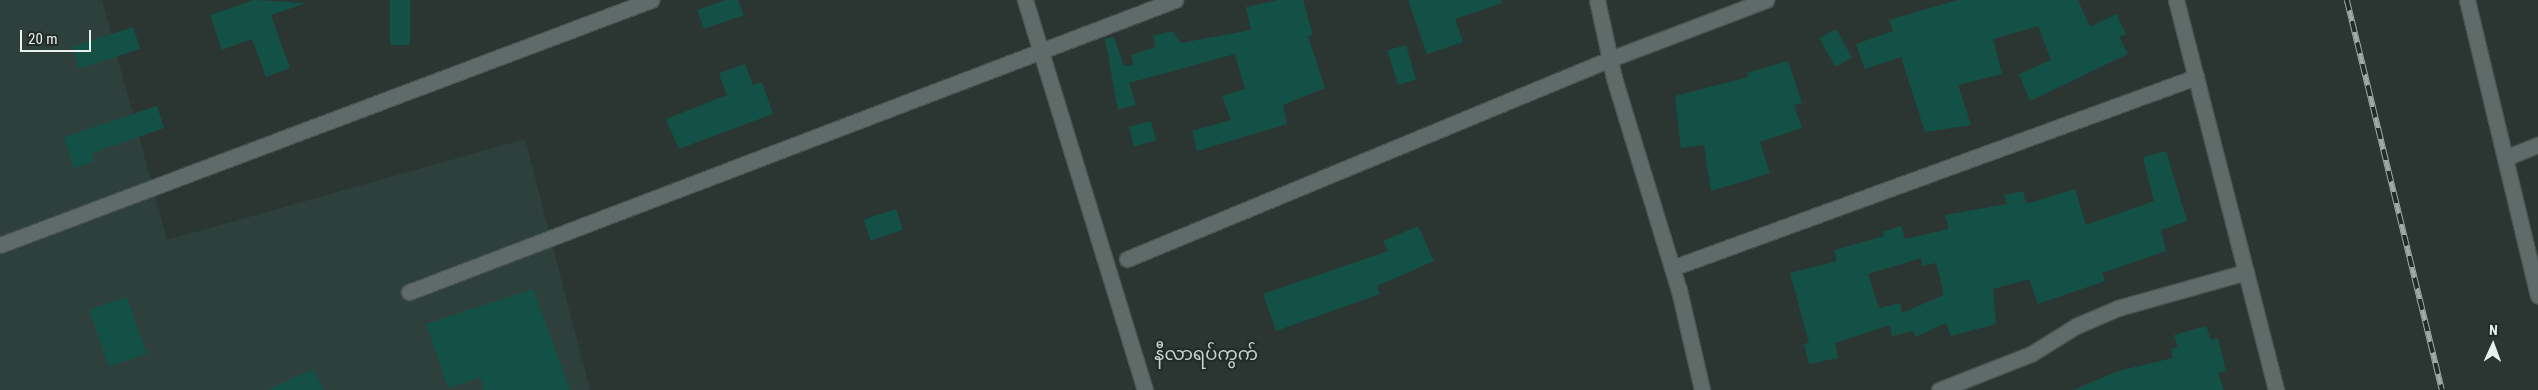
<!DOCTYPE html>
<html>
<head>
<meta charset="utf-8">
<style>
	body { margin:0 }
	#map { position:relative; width:2538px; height:390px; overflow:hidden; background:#2b3633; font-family:"Roboto Condensed","Noto Sans Myanmar",sans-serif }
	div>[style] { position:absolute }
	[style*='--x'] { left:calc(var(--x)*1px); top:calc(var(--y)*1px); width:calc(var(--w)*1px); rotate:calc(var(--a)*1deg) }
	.built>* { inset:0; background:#2d403c }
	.building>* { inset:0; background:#135147; transform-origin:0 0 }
	.roads { filter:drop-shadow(1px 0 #4b5452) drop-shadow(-1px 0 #4b5452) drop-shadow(0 1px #4b5452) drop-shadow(0 -1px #4b5452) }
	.street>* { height:15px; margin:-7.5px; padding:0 7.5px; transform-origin:7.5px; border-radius:7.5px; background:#5f6b68 }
	.rail>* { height:5.5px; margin-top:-2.75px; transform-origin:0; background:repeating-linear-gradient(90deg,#212c29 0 11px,#a1a9a7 0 22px); box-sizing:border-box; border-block:1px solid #a1a9a7 }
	span { translate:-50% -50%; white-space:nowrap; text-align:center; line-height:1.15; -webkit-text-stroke:4.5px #212c29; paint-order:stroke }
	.quarter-label { font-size:18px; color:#c5d2cf }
	.north { position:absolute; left:2468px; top:320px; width:50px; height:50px; -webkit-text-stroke:4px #212c29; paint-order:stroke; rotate:2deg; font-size:14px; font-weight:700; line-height:20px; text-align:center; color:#e9f0ee }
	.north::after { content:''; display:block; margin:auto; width:18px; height:22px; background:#e9f0ee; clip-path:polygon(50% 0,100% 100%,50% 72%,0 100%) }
	.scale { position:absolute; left:20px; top:30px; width:71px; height:22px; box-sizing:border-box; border:2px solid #e9f0ee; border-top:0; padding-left:6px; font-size:15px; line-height:18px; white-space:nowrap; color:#e9f0ee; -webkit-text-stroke:4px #212c29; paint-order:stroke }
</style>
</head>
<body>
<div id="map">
	<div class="built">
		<div style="clip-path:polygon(0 0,102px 0,167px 240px,525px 139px,590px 390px,0 390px)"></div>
	</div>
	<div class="building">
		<div style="clip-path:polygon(254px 0,307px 3px,271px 15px,290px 68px,266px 77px,252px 39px,222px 50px,210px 15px)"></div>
		<div style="left:390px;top:0;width:20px;height:45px"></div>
		<div style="clip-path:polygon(726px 0,738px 0,744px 15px,704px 29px,697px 10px)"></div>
		<div style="clip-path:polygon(1279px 0,1303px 0,1313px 35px,1308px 36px,1325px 88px,1283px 105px,1287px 124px,1197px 151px,1192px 131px,1231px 120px,1222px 96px,1245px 89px,1235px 54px,1129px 83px,1136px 105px,1118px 110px,1105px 39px,1114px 37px,1124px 66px,1134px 65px,1131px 55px,1156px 47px,1153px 36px,1172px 31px,1181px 43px,1251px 30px,1246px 7px)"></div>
		<div style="clip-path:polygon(1408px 0,1502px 0,1502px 3px,1455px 19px,1463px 42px,1427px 54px)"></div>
		<div style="clip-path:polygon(1958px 0,2078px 0,2090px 27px,2116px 14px,2126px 34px,2119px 37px,2128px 54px,2030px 101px,2019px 74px,2051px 60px,2038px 26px,1993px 39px,2002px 74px,1958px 85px,1971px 125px,1925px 132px,1901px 57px,1865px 69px,1856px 44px,1893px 31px,1889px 20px)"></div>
		<div style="left:133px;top:27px;width:23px;height:64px;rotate:72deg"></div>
		<div style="left:1836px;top:29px;width:33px;height:19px;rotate:61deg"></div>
		<div style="left:1406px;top:45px;width:36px;height:19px;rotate:74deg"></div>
		<div style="clip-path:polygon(1788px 61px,1802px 103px,1794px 105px,1802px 128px,1760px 142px,1770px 173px,1711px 191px,1704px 145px,1681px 148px,1675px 96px,1748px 77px,1747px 73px)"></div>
		<div style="clip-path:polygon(745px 64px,753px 85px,762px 82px,773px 114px,679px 149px,666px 119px,727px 95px,719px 73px)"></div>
		<div style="clip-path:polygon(157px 106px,164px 128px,92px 153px,95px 161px,74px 168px,64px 137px)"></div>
		<div style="left:1151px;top:121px;width:20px;height:23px;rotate:75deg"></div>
		<div style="clip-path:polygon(evenodd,2166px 151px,2187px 221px,2161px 230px,2166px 251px,2102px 273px,2105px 281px,2038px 304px,2029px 279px,1993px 289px,1996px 324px,1951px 336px,1946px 323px,1916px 337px,1913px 331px,1892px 336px,1890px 325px,1835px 343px,1838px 358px,1809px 364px,1804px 344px,1809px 343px,1790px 273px,1837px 261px,1834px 250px,1884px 236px,1883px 232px,1901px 226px,1905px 239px,1949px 229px,1945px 215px,2007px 204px,2004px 195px,2023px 191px,2026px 204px,2075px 189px,2086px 225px,2154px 201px,2143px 157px,2166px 151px,1921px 258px,1922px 266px,1936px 263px,1944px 295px,1902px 313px,1900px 303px,1879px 308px,1868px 274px,1921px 258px)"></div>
		<div style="left:896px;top:209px;width:22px;height:34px;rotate:72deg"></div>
		<div style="clip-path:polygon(1418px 226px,1434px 261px,1377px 286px,1380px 294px,1276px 331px,1263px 294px,1388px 251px,1383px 241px)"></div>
		<div style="clip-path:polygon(533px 289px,570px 390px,484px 390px,480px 377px,448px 388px,426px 324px)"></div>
		<div style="left:127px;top:297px;width:60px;height:40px;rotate:71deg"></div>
		<div style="clip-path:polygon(2206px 326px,2211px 340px,2218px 338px,2226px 371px,2218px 373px,2224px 390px,2073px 390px,2118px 371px,2173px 358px,2171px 349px,2178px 347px,2174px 335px)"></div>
		<div style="clip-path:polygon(313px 369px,324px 390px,268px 390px)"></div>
	</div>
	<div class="roads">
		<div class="street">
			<div style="--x:1025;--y:0;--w:408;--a:72.9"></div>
			<div style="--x:1597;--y:0;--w:80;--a:77.7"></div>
			<div style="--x:1614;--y:78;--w:222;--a:73"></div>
			<div style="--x:1679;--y:290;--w:103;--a:77"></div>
			<div style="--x:2176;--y:0;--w:403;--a:75.6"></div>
			<div style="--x:2467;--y:0;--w:304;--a:76.5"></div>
			<div style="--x:2505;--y:158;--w:35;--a:-22"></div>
			<div style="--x:0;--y:245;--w:696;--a:-20.62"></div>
			<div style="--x:1127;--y:259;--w:523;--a:-22.49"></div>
			<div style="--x:1610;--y:59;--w:167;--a:-20.7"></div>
			<div style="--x:1672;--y:268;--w:558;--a:-20.03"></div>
			<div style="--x:409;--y:292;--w:820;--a:-20.87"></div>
			<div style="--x:1939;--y:390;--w:99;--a:-21.4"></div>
			<div style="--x:2031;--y:354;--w:53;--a:-31.9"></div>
			<div style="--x:2076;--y:326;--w:46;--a:-23.2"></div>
			<div style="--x:2118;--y:308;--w:133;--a:-15.7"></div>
		</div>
	</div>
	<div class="rail">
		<div style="--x:2347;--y:0;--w:401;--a:76.3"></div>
	</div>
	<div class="quarter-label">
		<span style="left:1206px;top:354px">နီလာရပ်ကွက်</span>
	</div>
	<div class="north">N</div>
	<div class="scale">20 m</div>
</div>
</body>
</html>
